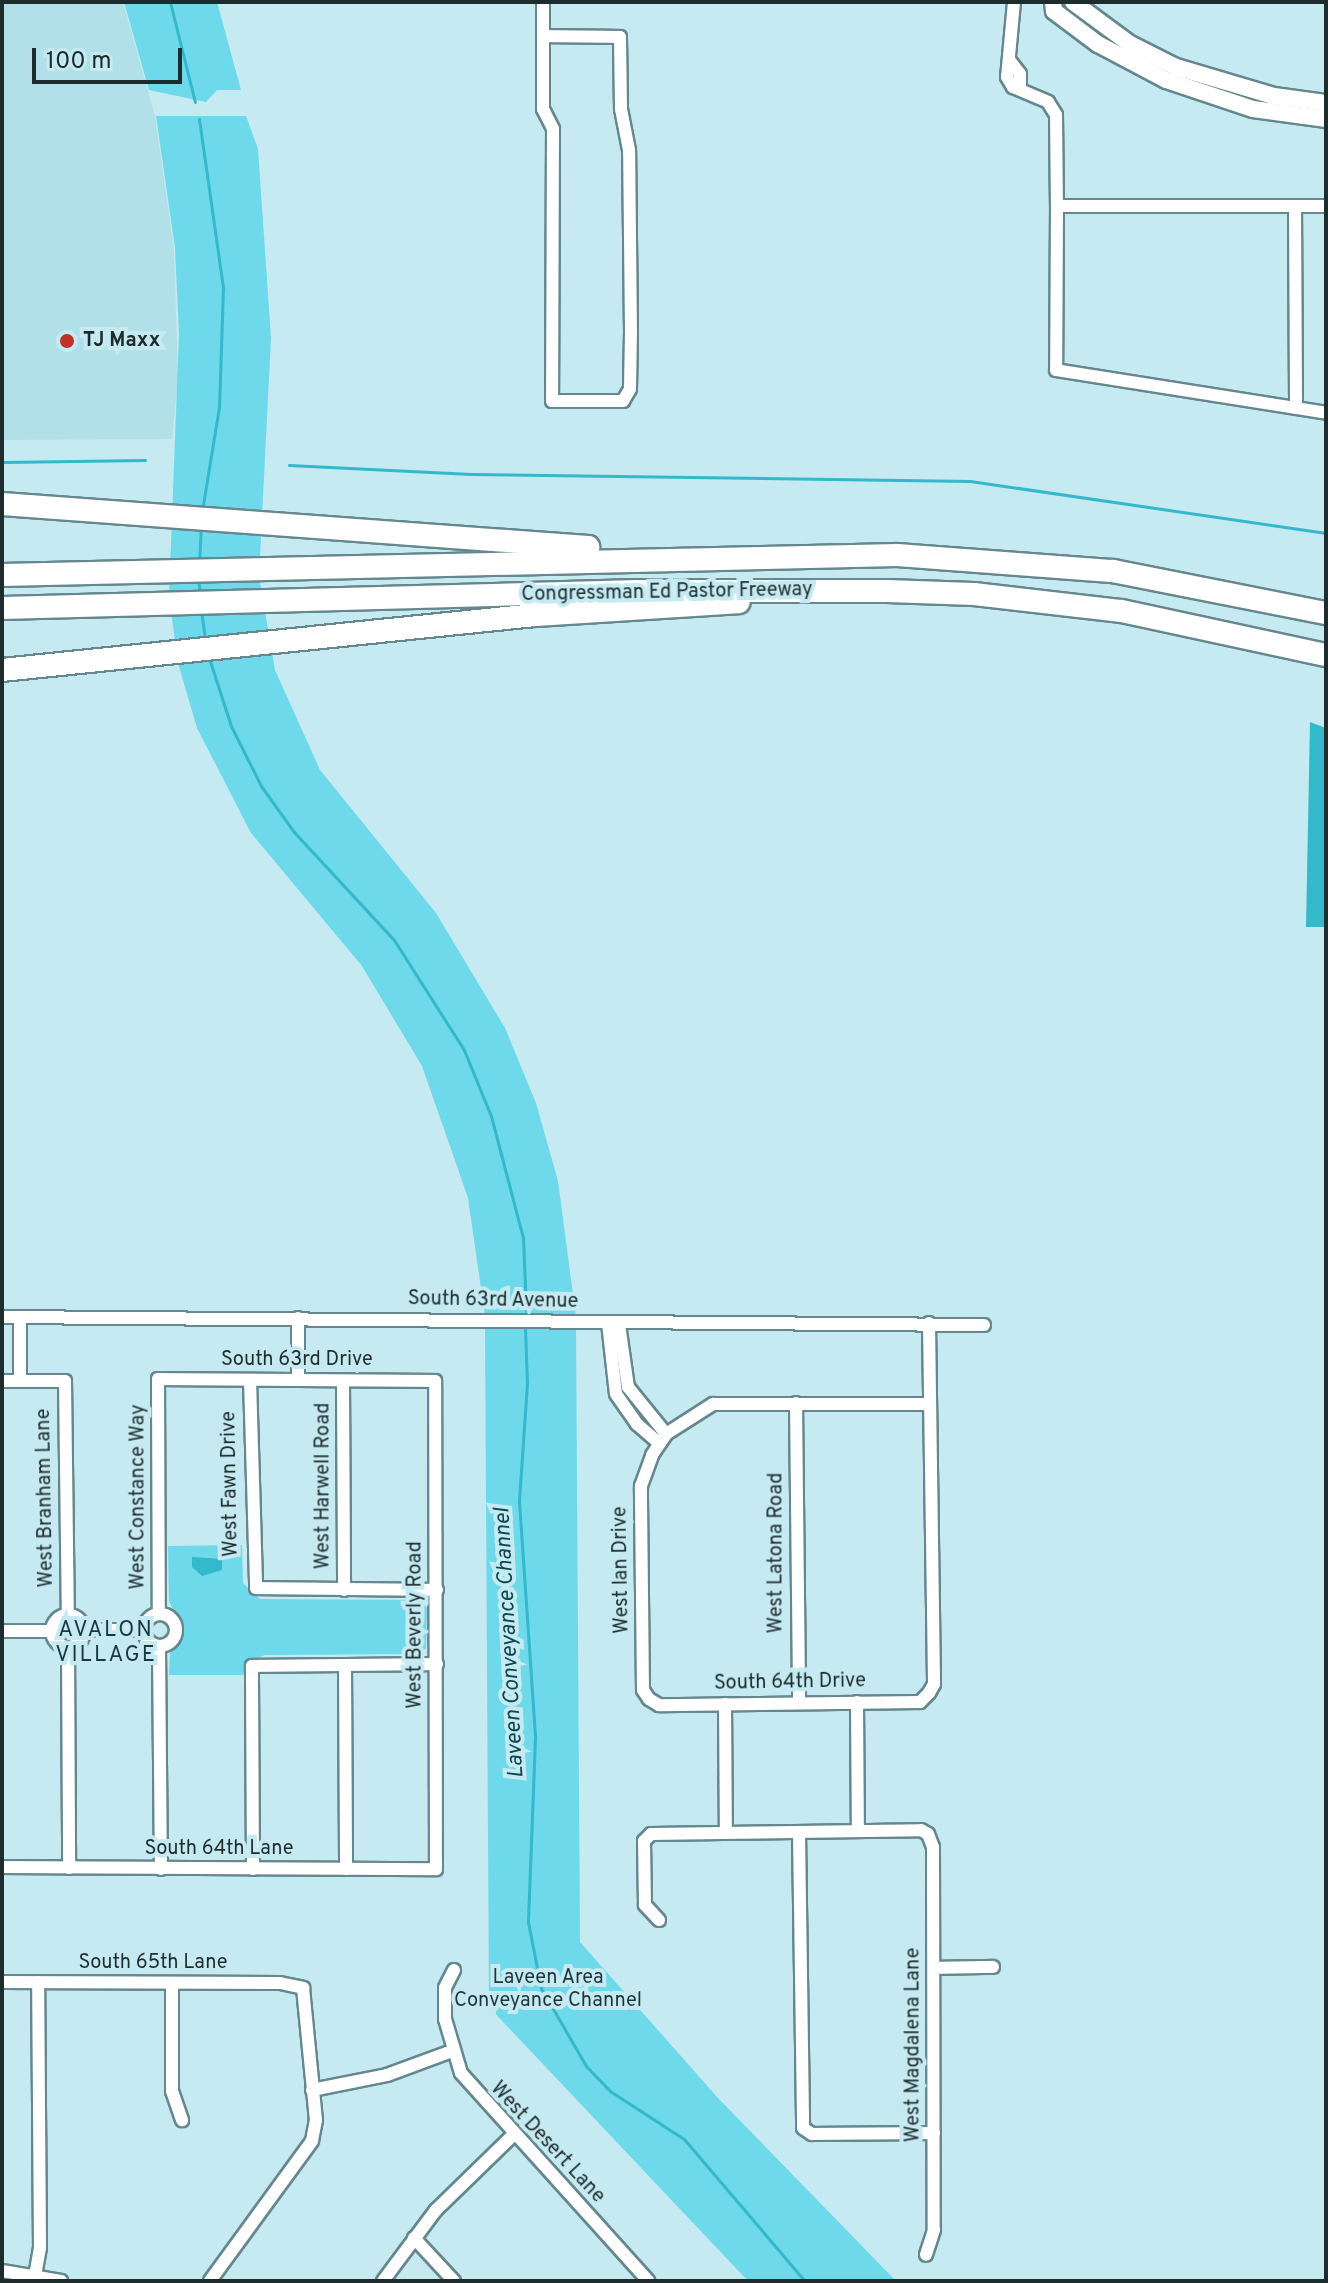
<!DOCTYPE html>
<html>
<head>
<meta charset="utf-8">
<style>
	body { margin:0 }
	#map { position:relative; width:1328px; height:2283px; overflow:hidden; background:#c5eaf1; font-family:Overpass,sans-serif }
	div>[style] { position:absolute }
	[style*='--x'] { left:calc(var(--x)*1px); top:calc(var(--y)*1px); width:calc(var(--w)*1px); rotate:calc(var(--a)*1deg) }
	.built>* { inset:0; background:#b2e0e9 }
	.green>* { inset:0; background:#6dd9ea }
	.water>* { inset:0; background:#33b8cc }
	.stream>* { height:3px; margin:-1.5px; padding:0 1.5px; transform-origin:1.5px; border-radius:1.5px; background:#33b8cc }
	.roads { filter:drop-shadow(2px 0 #65878d) drop-shadow(-2px 0 #65878d) drop-shadow(0 2px #65878d) drop-shadow(0 -2px #65878d) }
	.street>* { height:12px; margin:-6px; padding:0 6px; transform-origin:6px; border-radius:6px; background:#fff }
	.street>.ring { margin:-6px; padding:0; box-sizing:content-box; background:none; border:12px solid #fff; border-radius:50% }
	.secondary>* { height:16px; margin:-8px; padding:0 8px; transform-origin:8px; border-radius:8px; background:#fff }
	.highway>* { height:22px; margin:-11px; padding:0 11px; transform-origin:11px; border-radius:11px; background:#fff }
	.dots>* { width:22px; height:22px; translate:-50% -50%; box-sizing:border-box; border:4px solid #c5eaf1; border-radius:50% }
	span { translate:-50% -50%; white-space:nowrap; text-align:center; line-height:1.15; -webkit-text-stroke:8px #c5eaf1; paint-order:stroke }
	.poi-label { font-size:20px; color:#1e2c2e; font-weight:700 }
	.left { translate:0 -50%; text-align:left }
	.street-label { font-size:20px; color:#1e2c2e }
	.park-label { font-size:20px; color:#1f3539 }
	.neighbourhood-label { font-size:22px; color:#17383d; letter-spacing:2px }
	.water-label { font-size:22px; color:#0d464e; font-style:italic }
	.frame { position:absolute; inset:0; border:4px solid #1e2c2e; pointer-events:none }
	.scale { position:absolute; left:32px; top:48px; width:150px; height:36px; box-sizing:border-box; border:4px solid #1e2c2e; border-top:0; padding-left:10px; font-size:24px; line-height:28px; white-space:nowrap; color:#1e2c2e; -webkit-text-stroke:6px #c5eaf1; paint-order:stroke }
</style>
</head>
<body>
<div id="map">
	<div class="built">
		<div style="clip-path:polygon(2px 2px,123px 2px,155px 116px,174px 250px,178px 378px,172px 439px,2px 440px)"></div>
	</div>
	<div class="green">
		<div style="clip-path:polygon(124px 2px,217px 2px,241px 90px,217px 90px,206px 102px,149px 90px)"></div>
		<div style="clip-path:polygon(156px 116px,246px 116px,258px 149px,271px 338px,259px 576px,275px 670px,320px 770px,436px 913px,505px 1028px,536px 1103px,558px 1181px,576px 1317px,485px 1316px,468px 1198px,422px 1066px,362px 966px,251px 833px,197px 728px,178px 663px,169px 596px,179px 334px,175px 248px)"></div>
		<div style="clip-path:polygon(485px 1327px,576px 1328px,580px 1942px,718px 2098px,896px 2281px,748px 2281px,489px 2007px)"></div>
		<div style="clip-path:polygon(242px 1545px,243px 1583px,260px 1599px,421px 1600px,427px 1608px,426px 1648px,419px 1654px,265px 1655px,250px 1661px,243px 1675px,169px 1675px,170px 1654px,182px 1628px,169px 1601px,168px 1546px)"></div>
	</div>
	<div class="water">
		<div style="clip-path:polygon(1310px 722px,1326px 728px,1326px 927px,1306px 927px)"></div>
		<div style="clip-path:polygon(192px 1557px,222px 1559px,222px 1570px,202px 1576px,192px 1567px)"></div>
	</div>
	<div class="stream">
		<div style="--x:170;--y:2;--w:103;--a:76"></div>
		<div style="--x:199;--y:119;--w:170;--a:81.9"></div>
		<div style="--x:223;--y:287;--w:120;--a:91.9"></div>
		<div style="--x:219;--y:407;--w:105;--a:99.3"></div>
		<div style="--x:2;--y:462;--w:143;--a:-0.8"></div>
		<div style="--x:289;--y:465;--w:182;--a:2.8"></div>
		<div style="--x:471;--y:474;--w:499;--a:0.8"></div>
		<div style="--x:970;--y:481;--w:360;--a:8.3"></div>
		<div style="--x:199;--y:563;--w:37;--a:-87"></div>
		<div style="--x:198;--y:578;--w:17;--a:83"></div>
		<div style="--x:201;--y:610;--w:28;--a:82"></div>
		<div style="--x:209;--y:658;--w:71;--a:72.1"></div>
		<div style="--x:231;--y:726;--w:67;--a:63.4"></div>
		<div style="--x:261;--y:786;--w:57;--a:54.3"></div>
		<div style="--x:294;--y:832;--w:147;--a:47.2"></div>
		<div style="--x:394;--y:940;--w:130;--a:57.5"></div>
		<div style="--x:464;--y:1050;--w:71;--a:67.8"></div>
		<div style="--x:491;--y:1116;--w:126;--a:75.3"></div>
		<div style="--x:523;--y:1238;--w:73;--a:87.6"></div>
		<div style="--x:525;--y:1327;--w:56;--a:88"></div>
		<div style="--x:527;--y:1383;--w:118;--a:93.9"></div>
		<div style="--x:519;--y:1501;--w:238;--a:86.1"></div>
		<div style="--x:535;--y:1738;--w:184;--a:92.2"></div>
		<div style="--x:528;--y:1922;--w:67;--a:78.9"></div>
		<div style="--x:541;--y:1988;--w:90;--a:60"></div>
		<div style="--x:586;--y:2066;--w:35;--a:46"></div>
		<div style="--x:610;--y:2091;--w:88;--a:33"></div>
		<div style="--x:684;--y:2139;--w:187;--a:49.6"></div>
	</div>
	<div class="roads">
		<div class="street">
			<div style="--x:543;--y:2;--w:107;--a:90"></div>
			<div style="--x:543;--y:109;--w:22;--a:63"></div>
			<div style="--x:553;--y:129;--w:272;--a:90.2"></div>
			<div style="--x:552;--y:401;--w:71;--a:0"></div>
			<div style="--x:623;--y:401;--w:14;--a:-60"></div>
			<div style="--x:630;--y:389;--w:57;--a:-89"></div>
			<div style="--x:631;--y:332;--w:182;--a:-90.6"></div>
			<div style="--x:629;--y:150;--w:42;--a:-101"></div>
			<div style="--x:621;--y:109;--w:72;--a:-90.8"></div>
			<div style="--x:620;--y:37;--w:77;--a:-179.3"></div>
			<div style="--x:1014;--y:2;--w:75;--a:95.3"></div>
			<div style="--x:1007;--y:77;--w:12;--a:59"></div>
			<div style="--x:1013;--y:87;--w:38;--a:23"></div>
			<div style="--x:1048;--y:102;--w:15;--a:58"></div>
			<div style="--x:1056;--y:115;--w:91;--a:89.4"></div>
			<div style="--x:1057;--y:206;--w:269;--a:0"></div>
			<div style="--x:1010;--y:61;--w:16;--a:52"></div>
			<div style="--x:1020;--y:74;--w:15;--a:90"></div>
			<div style="--x:1057;--y:206;--w:164;--a:90.3"></div>
			<div style="--x:1056;--y:370;--w:273;--a:9"></div>
			<div style="--x:1295;--y:206;--w:202;--a:89.7"></div>
			<div style="--x:2;--y:1317;--w:982;--a:0.47"></div>
			<div style="--x:608;--y:1323;--w:71;--a:83.6"></div>
			<div style="--x:616;--y:1394;--w:37;--a:55"></div>
			<div style="--x:637;--y:1424;--w:29;--a:41"></div>
			<div style="--x:929;--y:1323;--w:361;--a:89.2"></div>
			<div style="--x:934;--y:1684;--w:10;--a:119"></div>
			<div style="--x:929;--y:1693;--w:13;--a:135"></div>
			<div style="--x:920;--y:1702;--w:261;--a:179.3"></div>
			<div style="--x:659;--y:1705;--w:12;--a:-149"></div>
			<div style="--x:649;--y:1699;--w:11;--a:-124"></div>
			<div style="--x:643;--y:1690;--w:204;--a:-90.6"></div>
			<div style="--x:641;--y:1486;--w:33;--a:-70"></div>
			<div style="--x:652;--y:1455;--w:25;--a:-56"></div>
			<div style="--x:666;--y:1434;--w:56;--a:-32.6"></div>
			<div style="--x:713;--y:1404;--w:216;--a:0"></div>
			<div style="--x:619;--y:1324;--w:64;--a:81.9"></div>
			<div style="--x:628;--y:1387;--w:60;--a:51"></div>
			<div style="--x:250;--y:1380;--w:208;--a:88.3"></div>
			<div style="--x:256;--y:1588;--w:181;--a:0.6"></div>
			<div style="--x:298;--y:1380;--w:62;--a:-90"></div>
			<div style="--x:2;--y:1381;--w:63;--a:0"></div>
			<div style="--x:65;--y:1381;--w:233;--a:89.3"></div>
			<div style="--x:20;--y:1381;--w:64;--a:-90"></div>
			<div style="--x:343;--y:1381;--w:209;--a:89.7"></div>
			<div style="--x:796;--y:1403;--w:299;--a:89.4"></div>
			<div class="ring" style="left:144px;top:1614px;width:20px;height:20px"></div>
			<div class="ring" style="left:52px;top:1615px;width:20px;height:20px"></div>
			<div style="--x:84;--y:1630;--w:59;--a:0"></div>
			<div style="--x:2;--y:1631;--w:50;--a:0"></div>
			<div style="--x:68;--y:1647;--w:221;--a:89.7"></div>
			<div style="--x:159;--y:1647;--w:222;--a:89.5"></div>
			<div style="--x:345;--y:1665;--w:204;--a:89.7"></div>
			<div style="--x:857;--y:1702;--w:129;--a:89.6"></div>
			<div style="--x:725;--y:1704;--w:129;--a:89.6"></div>
			<div style="--x:799;--y:1832;--w:296;--a:89.2"></div>
			<div style="--x:803;--y:2128;--w:11;--a:34"></div>
			<div style="--x:812;--y:2134;--w:122;--a:-0.5"></div>
			<div style="--x:2;--y:1867;--w:434;--a:0.3"></div>
			<div style="--x:436;--y:1869;--w:488;--a:-90.1"></div>
			<div style="--x:435;--y:1381;--w:277;--a:-179.6"></div>
			<div style="--x:158;--y:1379;--w:235;--a:89.8"></div>
			<div style="--x:253;--y:1869;--w:203;--a:-90.3"></div>
			<div style="--x:252;--y:1666;--w:185;--a:-0.6"></div>
			<div style="--x:659;--y:1920;--w:21;--a:-133"></div>
			<div style="--x:645;--y:1905;--w:64;--a:-90.9"></div>
			<div style="--x:644;--y:1841;--w:10;--a:-45"></div>
			<div style="--x:651;--y:1834;--w:270;--a:-0.8"></div>
			<div style="--x:921;--y:1830;--w:8;--a:30"></div>
			<div style="--x:928;--y:1834;--w:14;--a:69"></div>
			<div style="--x:933;--y:1847;--w:383;--a:89.9"></div>
			<div style="--x:934;--y:2230;--w:26;--a:108"></div>
			<div style="--x:934;--y:1968;--w:59;--a:-1"></div>
			<div style="--x:454;--y:1970;--w:20;--a:117"></div>
			<div style="--x:445;--y:1988;--w:31;--a:90"></div>
			<div style="--x:445;--y:2019;--w:56;--a:73.5"></div>
			<div style="--x:461;--y:2073;--w:280;--a:48"></div>
			<div style="--x:2;--y:1982;--w:278;--a:0.2"></div>
			<div style="--x:280;--y:1983;--w:24;--a:12"></div>
			<div style="--x:303;--y:1988;--w:133;--a:84.4"></div>
			<div style="--x:316;--y:2120;--w:21;--a:101"></div>
			<div style="--x:312;--y:2141;--w:173;--a:126.1"></div>
			<div style="--x:172;--y:1984;--w:107;--a:90"></div>
			<div style="--x:172;--y:2091;--w:31;--a:71"></div>
			<div style="--x:312;--y:2090;--w:76;--a:-11.3"></div>
			<div style="--x:387;--y:2075;--w:69;--a:-20.3"></div>
			<div style="--x:414;--y:2238;--w:59;--a:47.1"></div>
			<div style="--x:2;--y:2271;--w:60;--a:9.6"></div>
			<div style="--x:35;--y:2276;--w:28;--a:-80"></div>
			<div style="--x:40;--y:2248;--w:266;--a:-90.4"></div>
			<div style="--x:383;--y:2281;--w:89;--a:-53.3"></div>
			<div style="--x:436;--y:2210;--w:106;--a:-44.2"></div>
		</div>
		<div class="secondary">
			<div style="--x:1053;--y:2;--w:9;--a:84"></div>
			<div style="--x:1054;--y:11;--w:55;--a:36.9"></div>
			<div style="--x:1098;--y:44;--w:77;--a:27.9"></div>
			<div style="--x:1166;--y:80;--w:92;--a:18.4"></div>
			<div style="--x:1253;--y:109;--w:74;--a:7.8"></div>
			<div style="--x:1073;--y:2;--w:71;--a:36.4"></div>
			<div style="--x:1130;--y:44;--w:51;--a:26.6"></div>
			<div style="--x:1176;--y:67;--w:102;--a:16.5"></div>
			<div style="--x:1274;--y:96;--w:52;--a:7.7"></div>
		</div>
		<div class="highway">
			<div style="--x:2;--y:504;--w:588;--a:4.2"></div>
			<div style="--x:2;--y:575;--w:896;--a:-1.28"></div>
			<div style="--x:898;--y:555;--w:216;--a:4.3"></div>
			<div style="--x:1113;--y:571;--w:217;--a:11.2"></div>
			<div style="--x:2;--y:608;--w:636;--a:-1.53"></div>
			<div style="--x:638;--y:591;--w:249;--a:0"></div>
			<div style="--x:887;--y:591;--w:87;--a:2"></div>
			<div style="--x:974;--y:594;--w:149;--a:6.6"></div>
			<div style="--x:1122;--y:611;--w:209;--a:12.2"></div>
			<div style="--x:2;--y:670;--w:536;--a:-5.89"></div>
			<div style="--x:535;--y:615;--w:204;--a:-3.6"></div>
		</div>
	</div>
	<div class="dots">
		<div style="left:67px;top:341px;background:#bf3225"></div>
	</div>
	<div class="poi-label">
		<span class="left" style="left:83px;top:341px">TJ Maxx</span>
	</div>
	<div class="street-label">
		<span style="left:667px;top:593px;rotate:-1deg">Congressman Ed Pastor Freeway</span>
		<span style="left:493px;top:1301px;rotate:1deg">South 63rd Avenue</span>
		<span style="left:297px;top:1360px">South 63rd Drive</span>
		<span style="left:231px;top:1484px;rotate:-91deg">West Fawn Drive</span>
		<span style="left:324px;top:1486px;rotate:-90deg">West Harwell Road</span>
		<span style="left:139px;top:1497px;rotate:-90deg">West Constance Way</span>
		<span style="left:46px;top:1498px;rotate:-91deg">West Branham Lane</span>
		<span style="left:777px;top:1553px;rotate:-90deg">West Latona Road</span>
		<span style="left:622px;top:1570px;rotate:-91deg">West Ian Drive</span>
		<span style="left:416px;top:1625px;rotate:-90deg">West Beverly Road</span>
		<span style="left:790px;top:1683px;rotate:-1deg">South 64th Drive</span>
		<span style="left:219px;top:1849px">South 64th Lane</span>
		<span style="left:153px;top:1963px">South 65th Lane</span>
		<span style="left:914px;top:2045px;rotate:-90deg">West Magdalena Lane</span>
		<span style="left:547px;top:2143px;rotate:47deg">West Desert Lane</span>
	</div>
	<div class="park-label">
		<span style="left:548px;top:1990px">Laveen Area<br>Conveyance Channel</span>
	</div>
	<div class="neighbourhood-label">
		<span style="left:106px;top:1643px">AVALON<br>VILLAGE</span>
	</div>
	<div class="water-label">
		<span style="left:510px;top:1643px;rotate:-93deg">Laveen Conveyance Channel</span>
	</div>
	<div class="frame"></div>
	<div class="scale">100 m</div>
</div>
</body>
</html>
